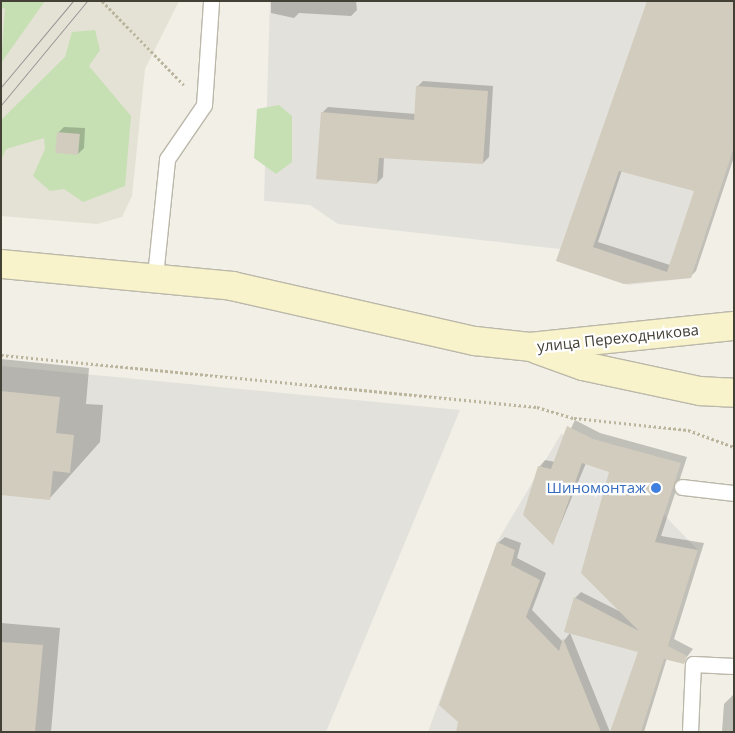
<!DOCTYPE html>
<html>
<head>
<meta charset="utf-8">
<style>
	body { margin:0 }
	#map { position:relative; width:735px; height:733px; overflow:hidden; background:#f1efe6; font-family:"Open Sans",sans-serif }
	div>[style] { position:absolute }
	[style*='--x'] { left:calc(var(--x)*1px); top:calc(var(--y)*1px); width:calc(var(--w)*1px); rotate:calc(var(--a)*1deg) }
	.residential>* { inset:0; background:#e4e2d5 }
	.industrial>* { inset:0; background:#e3e1db }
	.green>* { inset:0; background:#c6e0b4 }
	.shadow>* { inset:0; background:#0003 }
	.building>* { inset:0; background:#d1ccbd; transform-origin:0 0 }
	.path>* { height:3px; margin-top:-1.5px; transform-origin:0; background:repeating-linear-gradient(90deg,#bbb59d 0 2.5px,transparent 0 5px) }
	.roads { filter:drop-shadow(1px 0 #bbb8aa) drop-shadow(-1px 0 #bbb8aa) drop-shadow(0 1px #bbb8aa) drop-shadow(0 -1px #bbb8aa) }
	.service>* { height:15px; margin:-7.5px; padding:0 7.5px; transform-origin:7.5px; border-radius:7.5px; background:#fff }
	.secondary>* { height:28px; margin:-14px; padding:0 14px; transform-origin:14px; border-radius:14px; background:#f8f3ca }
	.tram>* { height:1px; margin:-0.5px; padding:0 0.5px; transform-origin:0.5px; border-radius:0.5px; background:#959595 }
	.dots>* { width:14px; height:14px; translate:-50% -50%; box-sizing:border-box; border:2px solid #fff; border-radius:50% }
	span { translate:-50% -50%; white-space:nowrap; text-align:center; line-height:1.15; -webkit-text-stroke:4.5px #fff; paint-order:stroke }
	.street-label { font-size:15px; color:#434036 }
	.shop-label { font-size:15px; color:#366cbe }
	.right { translate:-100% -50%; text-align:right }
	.frame { position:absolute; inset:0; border:2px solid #434036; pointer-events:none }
</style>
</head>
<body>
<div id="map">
	<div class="residential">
		<div style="clip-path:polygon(1px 1px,179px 1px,145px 69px,132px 196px,122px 217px,97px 224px,1px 216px)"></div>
	</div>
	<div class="industrial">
		<div style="clip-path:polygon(270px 1px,734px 1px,734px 148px,691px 278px,628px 285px,556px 261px,560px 249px,338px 224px,310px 205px,264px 201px)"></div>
		<div style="clip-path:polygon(1px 366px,460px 410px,326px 732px,1px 732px)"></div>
		<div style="clip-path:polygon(561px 434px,620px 446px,603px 493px,663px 514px,698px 550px,641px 732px,428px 732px,497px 542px)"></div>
	</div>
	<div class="green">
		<div style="clip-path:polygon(1px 1px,45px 1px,1px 63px,5px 8px,1px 9px)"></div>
		<div style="clip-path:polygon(95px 30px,100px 50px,89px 66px,131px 116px,125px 186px,83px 202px,64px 189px,50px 191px,33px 176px,45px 149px,44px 138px,6px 149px,1px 161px,1px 120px,65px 57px,72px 32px)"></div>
		<div style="clip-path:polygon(279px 105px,292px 116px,292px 162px,276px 174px,254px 158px,257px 109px)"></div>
	</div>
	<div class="shadow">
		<div style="clip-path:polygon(271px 1px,356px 1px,357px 10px,351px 16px,299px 13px,294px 18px,271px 13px)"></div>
		<div style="clip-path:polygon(evenodd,734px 1px,734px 157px,696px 271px,690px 277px,557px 260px,734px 1px,622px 170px,696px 190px,670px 265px,598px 242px,622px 170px)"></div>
		<div style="clip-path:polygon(423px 81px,493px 86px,489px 157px,483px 163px,384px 157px,383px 177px,377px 183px,322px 113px,328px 107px,416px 114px,417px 87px)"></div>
		<div style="clip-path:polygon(64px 127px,85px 128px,84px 148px,78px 154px,58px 133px)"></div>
		<div style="clip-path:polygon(1px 359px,89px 368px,86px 404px,103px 405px,100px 442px,50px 498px,1px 494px)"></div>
		<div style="clip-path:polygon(575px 420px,600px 433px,687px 457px,661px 536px,704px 543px,674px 639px,693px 649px,683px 662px,667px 658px,644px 732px,611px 732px,639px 651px,575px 598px,581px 592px,621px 612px,610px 471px,586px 463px,553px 543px,539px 467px,545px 460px,555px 462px)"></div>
		<div style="clip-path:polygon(505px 537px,521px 543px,517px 558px,546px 573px,532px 610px,563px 642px,570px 633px,610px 732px,488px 732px,498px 543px)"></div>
		<div style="clip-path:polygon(1px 623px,60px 628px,51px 732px,1px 732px)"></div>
		<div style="clip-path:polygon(734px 694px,734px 732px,722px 732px,724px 704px)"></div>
	</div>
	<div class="building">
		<div style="clip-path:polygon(evenodd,647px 1px,734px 1px,734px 148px,691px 278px,624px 284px,556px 261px,647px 1px,619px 171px,694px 191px,667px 272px,593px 247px,619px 171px)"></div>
		<div style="clip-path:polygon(416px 86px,488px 91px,483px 164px,379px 158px,377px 184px,316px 179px,321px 112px,414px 120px)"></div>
		<div style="left:57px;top:132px;width:23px;height:21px;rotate:5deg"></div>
		<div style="clip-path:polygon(1px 391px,60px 397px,56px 433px,74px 435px,70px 473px,53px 471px,50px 500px,1px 495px)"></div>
		<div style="clip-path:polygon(567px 426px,593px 439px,681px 463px,655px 542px,698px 550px,668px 646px,687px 656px,684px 664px,664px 659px,641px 732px,610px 732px,638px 652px,564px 632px,574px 597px,639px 631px,581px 573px,609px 472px,582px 463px,553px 545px,523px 515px,538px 466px,551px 469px)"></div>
		<div style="clip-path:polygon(497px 542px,515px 550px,511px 565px,540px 580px,526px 617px,559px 651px,563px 638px,601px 732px,456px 732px,458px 722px,439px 705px)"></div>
		<div style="clip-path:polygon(1px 642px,43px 645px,35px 732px,1px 732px)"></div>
	</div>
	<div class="path">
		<div style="--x:102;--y:1;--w:117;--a:45.7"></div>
		<div style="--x:1;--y:355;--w:539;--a:5.54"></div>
		<div style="--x:537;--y:407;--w:39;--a:17"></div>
		<div style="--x:574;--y:418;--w:115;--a:6"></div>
		<div style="--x:688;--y:430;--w:49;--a:20.3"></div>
	</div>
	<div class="roads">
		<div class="service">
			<div style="--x:155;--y:276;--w:118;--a:-84.1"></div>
			<div style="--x:167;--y:159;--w:65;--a:-55.6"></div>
			<div style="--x:204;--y:105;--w:104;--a:-86.1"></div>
			<div style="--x:682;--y:487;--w:52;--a:6.6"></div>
			<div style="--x:690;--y:732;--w:68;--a:-87.5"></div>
			<div style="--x:693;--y:664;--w:41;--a:2.8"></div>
		</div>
		<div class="secondary">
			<div style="--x:1;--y:264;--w:232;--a:5.4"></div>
			<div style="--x:232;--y:286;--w:249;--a:12.8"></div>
			<div style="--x:475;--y:341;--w:55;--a:6.2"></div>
			<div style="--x:530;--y:347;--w:205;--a:-5.9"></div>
			<div style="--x:536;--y:349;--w:50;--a:19.9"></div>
			<div style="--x:583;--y:366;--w:120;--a:12.1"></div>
			<div style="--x:700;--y:391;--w:34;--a:3"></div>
		</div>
	</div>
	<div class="tram">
		<div style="--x:1;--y:87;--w:112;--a:-50.1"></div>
		<div style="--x:1;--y:105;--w:135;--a:-50.4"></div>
	</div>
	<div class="dots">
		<div style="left:656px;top:488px;background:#3f7fe0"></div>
	</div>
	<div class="street-label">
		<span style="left:618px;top:338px;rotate:-6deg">улица Переходникова</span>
	</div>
	<div class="shop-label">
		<span class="right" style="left:646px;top:488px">Шиномонтаж</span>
	</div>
	<div class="frame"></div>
</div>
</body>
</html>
